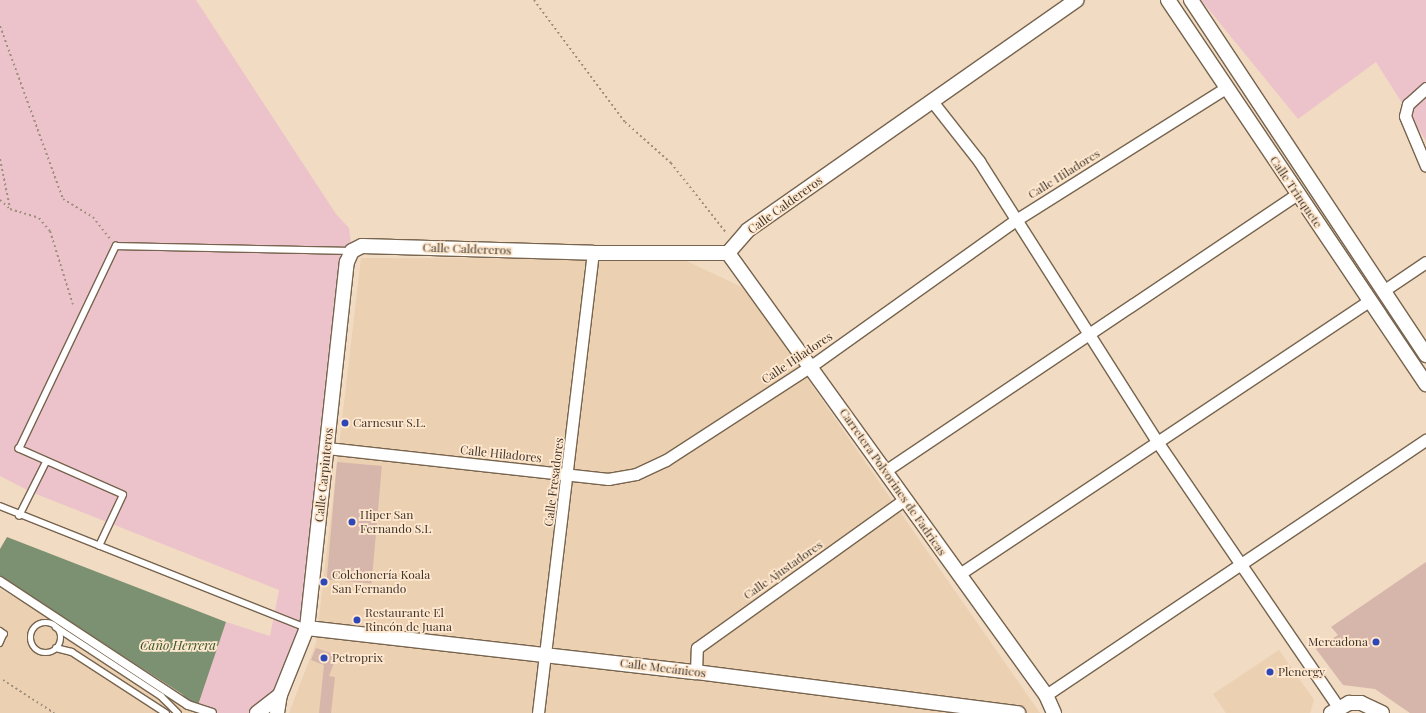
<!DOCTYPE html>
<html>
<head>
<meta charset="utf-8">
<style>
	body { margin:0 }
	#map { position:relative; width:1426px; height:713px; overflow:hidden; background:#f1dbc2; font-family:"Playfair Display",serif }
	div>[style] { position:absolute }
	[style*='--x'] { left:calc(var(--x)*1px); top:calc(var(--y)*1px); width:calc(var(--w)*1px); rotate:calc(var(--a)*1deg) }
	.built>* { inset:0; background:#ebd0b1 }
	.green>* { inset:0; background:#ecc3cb }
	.water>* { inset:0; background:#7b9171 }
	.building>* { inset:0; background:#d6b5ab; transform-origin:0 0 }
	.path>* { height:2px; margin-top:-1px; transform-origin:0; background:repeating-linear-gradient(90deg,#9f8f7d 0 2px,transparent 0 5px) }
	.roads { filter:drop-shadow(1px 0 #77644e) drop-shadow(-1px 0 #77644e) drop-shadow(0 1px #77644e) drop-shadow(0 -1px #77644e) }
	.service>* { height:5.5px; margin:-2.75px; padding:0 2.75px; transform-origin:2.75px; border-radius:2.75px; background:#fff }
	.service>.ring { margin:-2.75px; padding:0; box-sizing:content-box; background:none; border:5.5px solid #fff; border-radius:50% }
	.pedestrian>* { height:8px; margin:-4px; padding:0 4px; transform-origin:4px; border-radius:4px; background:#fff }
	.minor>* { height:11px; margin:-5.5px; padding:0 5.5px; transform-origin:5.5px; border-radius:5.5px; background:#fff }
	.tertiary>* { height:14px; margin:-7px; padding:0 7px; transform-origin:7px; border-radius:7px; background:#fff }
	.dots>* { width:11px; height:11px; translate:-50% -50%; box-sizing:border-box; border:2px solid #ffe8cf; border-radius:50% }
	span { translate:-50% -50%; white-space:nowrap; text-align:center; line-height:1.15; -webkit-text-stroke:3.5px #ffe8cf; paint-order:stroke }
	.street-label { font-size:12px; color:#3f362c }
	.poi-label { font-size:12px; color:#3f362c }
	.left { translate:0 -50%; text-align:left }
	.right { translate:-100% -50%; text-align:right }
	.water-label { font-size:13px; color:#365625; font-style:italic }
</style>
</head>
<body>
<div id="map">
	<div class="built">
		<div style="clip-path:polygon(361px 258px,682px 259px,744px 288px,1040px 713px,289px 713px,316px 643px)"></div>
		<div style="clip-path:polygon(0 589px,212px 713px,0 713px)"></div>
		<div style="clip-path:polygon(1279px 650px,1314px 700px,1310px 713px,1226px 713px,1213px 694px)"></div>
	</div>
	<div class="green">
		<div style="clip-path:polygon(0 0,196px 0,336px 214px,349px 228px,352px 251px,307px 628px,280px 695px,257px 713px,205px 713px,188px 705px,226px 622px,270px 636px,279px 590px,31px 492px,0 476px)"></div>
		<div style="clip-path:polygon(1201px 0,1426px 0,1426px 141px,1376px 62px,1298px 119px)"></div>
	</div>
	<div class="water">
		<div style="clip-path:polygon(7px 537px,226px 622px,198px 705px,187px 700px,182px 694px,0 577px,0 549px)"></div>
	</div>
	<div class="building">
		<div style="left:337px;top:462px;width:45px;height:118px;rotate:5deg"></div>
		<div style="clip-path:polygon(1426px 562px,1426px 713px,1410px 713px,1375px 689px,1343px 685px,1316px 649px,1338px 635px,1331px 627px)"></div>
		<div style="clip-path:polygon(316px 648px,337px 655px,329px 676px,335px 677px,331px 713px,319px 713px,324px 665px,311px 660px)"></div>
	</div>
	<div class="path">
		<div style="--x:534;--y:0;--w:152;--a:53.3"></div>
		<div style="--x:625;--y:122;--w:62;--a:41.7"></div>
		<div style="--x:671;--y:163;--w:90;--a:51.7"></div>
		<div style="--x:0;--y:26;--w:184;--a:70"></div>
		<div style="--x:63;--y:199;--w:35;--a:31"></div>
		<div style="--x:93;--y:217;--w:28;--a:52"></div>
		<div style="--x:0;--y:159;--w:50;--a:78.5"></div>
		<div style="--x:0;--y:200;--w:13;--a:42"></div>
		<div style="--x:10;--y:209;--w:30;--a:17"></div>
		<div style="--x:39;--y:218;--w:17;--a:50"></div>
		<div style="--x:50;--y:231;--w:77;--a:72.7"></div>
		<div style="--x:3;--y:680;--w:61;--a:32.9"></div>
	</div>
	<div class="roads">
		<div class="service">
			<div style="--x:0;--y:506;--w:329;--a:21.7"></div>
			<div style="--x:19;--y:516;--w:60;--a:-63.4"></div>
			<div style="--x:99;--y:546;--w:56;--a:-64.8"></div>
			<div style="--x:123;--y:495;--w:114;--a:-156.1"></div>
			<div style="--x:19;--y:449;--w:225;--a:-64.5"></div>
			<div style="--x:116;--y:246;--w:234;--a:1.2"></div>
			<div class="ring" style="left:31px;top:623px;width:24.5px;height:24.5px"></div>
			<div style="--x:56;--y:627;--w:126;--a:33.3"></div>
			<div style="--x:161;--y:696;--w:24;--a:45"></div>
			<div style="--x:0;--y:631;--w:5;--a:37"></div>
			<div style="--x:4;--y:634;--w:10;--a:114"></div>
			<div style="--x:56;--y:648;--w:16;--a:14"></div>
			<div style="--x:72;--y:652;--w:112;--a:33"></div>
		</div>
		<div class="pedestrian">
			<div style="--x:0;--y:581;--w:225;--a:33.4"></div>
			<div style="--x:188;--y:705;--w:25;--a:18"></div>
		</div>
		<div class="minor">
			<div style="--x:1426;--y:88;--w:24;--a:138"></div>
			<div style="--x:1408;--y:104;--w:12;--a:104"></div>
			<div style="--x:1405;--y:116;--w:54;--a:67.2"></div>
			<div style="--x:931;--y:100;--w:78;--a:51.8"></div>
			<div style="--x:979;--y:161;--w:334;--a:57.6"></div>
			<div style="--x:1158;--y:443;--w:320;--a:55.7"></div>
			<div style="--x:1383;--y:291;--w:52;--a:-34"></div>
			<div style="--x:327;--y:448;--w:283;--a:6.3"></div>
			<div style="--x:608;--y:479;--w:28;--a:-10"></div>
			<div style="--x:636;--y:474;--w:33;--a:-25"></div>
			<div style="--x:666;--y:460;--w:173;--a:-33"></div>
			<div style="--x:811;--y:366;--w:252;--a:-35.5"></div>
			<div style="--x:1016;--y:220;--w:249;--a:-32.2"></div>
			<div style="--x:885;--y:471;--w:496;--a:-33.9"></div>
			<div style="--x:958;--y:575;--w:494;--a:-33.7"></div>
			<div style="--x:696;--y:672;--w:24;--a:-88"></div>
			<div style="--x:697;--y:648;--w:256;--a:-35.6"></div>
			<div style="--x:1046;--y:695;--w:458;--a:-33.9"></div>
			<div style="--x:538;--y:713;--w:463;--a:-83.2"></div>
		</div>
		<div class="tertiary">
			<div style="--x:1168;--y:0;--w:463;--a:56.1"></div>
			<div style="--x:1191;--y:0;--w:426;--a:56.5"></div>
			<div style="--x:728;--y:253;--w:545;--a:54.27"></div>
			<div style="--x:1046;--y:695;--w:20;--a:66"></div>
			<div style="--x:307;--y:628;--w:391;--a:6.5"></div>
			<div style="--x:696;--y:672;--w:325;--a:7.3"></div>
			<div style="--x:257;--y:713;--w:29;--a:-38"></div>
			<div style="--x:277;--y:713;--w:18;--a:-81"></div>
			<div style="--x:280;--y:695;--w:72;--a:-68.1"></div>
			<div style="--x:307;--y:628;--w:368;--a:-83.8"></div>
			<div style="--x:347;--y:262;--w:12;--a:-66"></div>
			<div style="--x:352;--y:251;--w:11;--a:-27"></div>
			<div style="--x:362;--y:246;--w:231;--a:1.7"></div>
			<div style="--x:593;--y:253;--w:135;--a:0"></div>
			<div style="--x:728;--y:253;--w:30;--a:-49"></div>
			<div style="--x:748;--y:230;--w:401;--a:-35"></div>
			<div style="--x:1331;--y:713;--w:21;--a:-29"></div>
			<div style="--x:1349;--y:703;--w:12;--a:0"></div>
			<div style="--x:1361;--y:703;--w:23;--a:25"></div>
		</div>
	</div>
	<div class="dots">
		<div style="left:345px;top:423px;background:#2d47b8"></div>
		<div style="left:352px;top:522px;background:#2d47b8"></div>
		<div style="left:324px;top:582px;background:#2d47b8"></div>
		<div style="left:357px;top:620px;background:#2d47b8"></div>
		<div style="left:1376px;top:642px;background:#2d47b8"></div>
		<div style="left:324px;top:658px;background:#2d47b8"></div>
		<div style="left:1270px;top:672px;background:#2d47b8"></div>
	</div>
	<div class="street-label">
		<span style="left:1064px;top:174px;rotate:-32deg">Calle Hiladores</span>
		<span style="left:1296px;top:192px;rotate:56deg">Calle Trinquete</span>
		<span style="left:785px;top:205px;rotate:-36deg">Calle Caldereros</span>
		<span style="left:467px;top:249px;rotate:2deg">Calle Caldereros</span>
		<span style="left:797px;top:358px;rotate:-34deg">Calle Hiladores</span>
		<span style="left:501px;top:454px;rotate:6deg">Calle Hiladores</span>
		<span style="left:324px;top:475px;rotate:-84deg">Calle Carpinteros</span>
		<span style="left:554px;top:482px;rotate:-83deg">Calle Fresadores</span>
		<span style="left:893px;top:482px;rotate:55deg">Carretera Polvorines de Fadricas</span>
		<span style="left:783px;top:570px;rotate:-35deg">Calle Ajustadores</span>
		<span style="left:663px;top:668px;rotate:7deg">Calle Mecánicos</span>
	</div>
	<div class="poi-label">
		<span class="left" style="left:353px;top:423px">Carnesur S.L.</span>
		<span class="left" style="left:360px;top:522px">Hiper San<br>Fernando S.L</span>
		<span class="left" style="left:332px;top:582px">Colchonería Koala<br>San Fernando</span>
		<span class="left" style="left:365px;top:620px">Restaurante El<br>Rincón de Juana</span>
		<span class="right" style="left:1368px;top:642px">Mercadona</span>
		<span class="left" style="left:332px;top:658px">Petroprix</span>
		<span class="left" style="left:1278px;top:672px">Plenergy</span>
	</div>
	<div class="water-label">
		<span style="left:178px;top:645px">Caño Herrera</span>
	</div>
</div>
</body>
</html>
